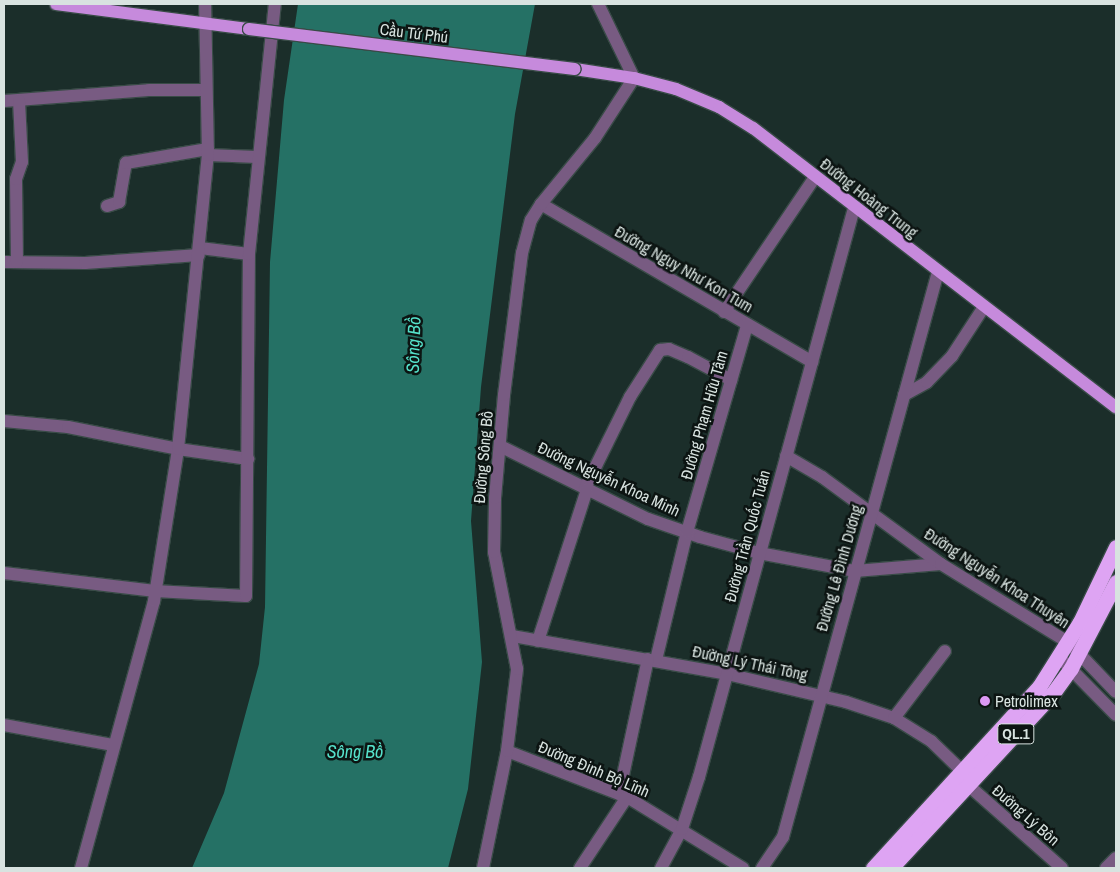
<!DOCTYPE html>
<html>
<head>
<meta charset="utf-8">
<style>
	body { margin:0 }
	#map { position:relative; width:1120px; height:872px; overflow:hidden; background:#1b2e2a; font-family:"Archivo Narrow",sans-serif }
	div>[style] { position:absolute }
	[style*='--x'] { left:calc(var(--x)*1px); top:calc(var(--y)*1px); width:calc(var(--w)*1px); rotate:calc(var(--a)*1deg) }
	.water>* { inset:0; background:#257165 }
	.roads { filter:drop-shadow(1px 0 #394b47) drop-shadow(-1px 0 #394b47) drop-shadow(0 1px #394b47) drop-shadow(0 -1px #394b47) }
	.minor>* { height:12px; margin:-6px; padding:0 6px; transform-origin:6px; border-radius:6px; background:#785b82 }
	.major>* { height:12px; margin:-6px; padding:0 6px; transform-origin:6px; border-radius:6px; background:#c68adc }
	.highway>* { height:15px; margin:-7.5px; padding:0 7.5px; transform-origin:7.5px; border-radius:7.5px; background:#dea4f3 }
	.bridges { filter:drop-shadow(1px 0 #394b47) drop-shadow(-1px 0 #394b47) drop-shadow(0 1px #394b47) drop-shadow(0 -1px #394b47) }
	.major-bridge>* { height:12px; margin:-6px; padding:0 6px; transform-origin:6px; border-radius:6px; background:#c68adc }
	.dots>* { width:14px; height:14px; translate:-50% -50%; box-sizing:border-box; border:2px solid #0c1412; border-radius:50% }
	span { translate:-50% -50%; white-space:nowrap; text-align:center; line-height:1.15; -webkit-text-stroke:5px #0c1412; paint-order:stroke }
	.shield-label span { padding:1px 4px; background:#0c1412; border:1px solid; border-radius:4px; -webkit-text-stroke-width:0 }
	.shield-label { font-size:15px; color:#d8e3e0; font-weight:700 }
	.street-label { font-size:16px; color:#d8e3e0 }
	.poi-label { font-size:16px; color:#d8e3e0 }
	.left { translate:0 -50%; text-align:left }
	.water-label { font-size:18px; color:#56e2cb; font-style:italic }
	.frame { position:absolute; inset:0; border:5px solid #d8e3e0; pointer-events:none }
</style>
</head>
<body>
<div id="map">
	<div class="water">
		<div style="clip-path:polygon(298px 4px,535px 4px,515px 114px,481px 387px,471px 521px,482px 662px,468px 789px,448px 868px,192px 868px,224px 793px,259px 664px,265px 607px,270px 262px,284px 100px)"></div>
	</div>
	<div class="roads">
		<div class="minor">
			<div style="--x:4;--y:101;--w:145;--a:-4.3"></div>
			<div style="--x:149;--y:90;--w:56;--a:0"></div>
			<div style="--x:208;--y:155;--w:49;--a:2.3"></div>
			<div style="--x:541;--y:204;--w:314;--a:30.2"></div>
			<div style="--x:107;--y:206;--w:13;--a:-18"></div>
			<div style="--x:119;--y:202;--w:40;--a:-80"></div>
			<div style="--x:126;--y:163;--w:83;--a:-9.7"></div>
			<div style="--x:200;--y:248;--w:49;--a:7"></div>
			<div style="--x:4;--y:262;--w:81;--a:0.7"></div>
			<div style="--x:85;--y:263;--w:114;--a:-4"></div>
			<div style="--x:17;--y:262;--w:83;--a:-90.7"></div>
			<div style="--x:16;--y:179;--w:18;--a:-71"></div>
			<div style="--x:22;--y:162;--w:61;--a:-92.8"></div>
			<div style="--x:724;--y:312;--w:163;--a:-56"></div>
			<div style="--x:904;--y:395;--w:26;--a:-29"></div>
			<div style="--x:927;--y:382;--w:36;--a:-46"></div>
			<div style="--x:952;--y:356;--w:59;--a:-56.9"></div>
			<div style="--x:4;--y:421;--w:64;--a:5.4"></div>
			<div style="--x:68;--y:427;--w:112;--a:11.3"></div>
			<div style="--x:178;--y:449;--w:71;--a:8.1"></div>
			<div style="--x:500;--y:446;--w:165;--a:26.3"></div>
			<div style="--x:648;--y:519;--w:55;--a:19.1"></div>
			<div style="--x:700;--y:537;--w:61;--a:15.2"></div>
			<div style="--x:759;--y:553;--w:98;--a:10.6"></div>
			<div style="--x:855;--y:571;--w:86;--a:-4.7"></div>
			<div style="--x:786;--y:456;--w:42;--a:30.3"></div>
			<div style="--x:822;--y:477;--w:147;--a:36.2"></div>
			<div style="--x:941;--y:564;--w:149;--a:31.6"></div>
			<div style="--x:1068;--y:642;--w:69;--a:46.2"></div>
			<div style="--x:585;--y:488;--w:102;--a:-63.7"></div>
			<div style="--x:630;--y:397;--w:56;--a:-57.4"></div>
			<div style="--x:660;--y:350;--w:9;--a:-6"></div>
			<div style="--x:669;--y:349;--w:21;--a:23"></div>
			<div style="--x:688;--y:357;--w:49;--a:28.1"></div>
			<div style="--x:4;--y:573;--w:152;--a:6.8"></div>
			<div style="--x:155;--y:591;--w:91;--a:3.1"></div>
			<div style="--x:246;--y:596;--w:342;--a:-89.5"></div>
			<div style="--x:249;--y:254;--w:251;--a:-84.1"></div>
			<div style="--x:512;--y:636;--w:218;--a:10"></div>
			<div style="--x:727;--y:674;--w:122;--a:13.2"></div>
			<div style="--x:846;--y:702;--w:51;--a:18.4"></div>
			<div style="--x:894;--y:718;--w:44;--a:31.9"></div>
			<div style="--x:931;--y:741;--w:43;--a:44.1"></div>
			<div style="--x:538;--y:641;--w:160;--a:-72.1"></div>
			<div style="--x:1059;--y:657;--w:81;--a:45.5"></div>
			<div style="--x:656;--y:660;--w:132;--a:-76.4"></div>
			<div style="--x:687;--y:532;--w:216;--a:-73.8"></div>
			<div style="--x:894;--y:718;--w:84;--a:-52.7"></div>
			<div style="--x:4;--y:725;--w:111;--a:10.4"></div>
			<div style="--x:507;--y:751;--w:129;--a:21"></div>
			<div style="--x:627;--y:797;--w:136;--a:31.5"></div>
			<div style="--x:968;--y:785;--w:125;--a:41.4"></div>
			<div style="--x:619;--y:794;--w:138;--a:-77.9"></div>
			<div style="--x:81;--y:868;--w:277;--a:-74.7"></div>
			<div style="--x:154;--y:601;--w:154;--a:-81"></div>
			<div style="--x:178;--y:449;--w:296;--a:-84.2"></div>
			<div style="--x:208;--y:155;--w:151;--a:-91.1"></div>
			<div style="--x:483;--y:868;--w:119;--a:-78.4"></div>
			<div style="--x:507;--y:751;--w:83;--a:-83"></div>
			<div style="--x:517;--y:669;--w:119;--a:-101.1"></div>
			<div style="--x:494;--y:552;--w:54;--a:-88.9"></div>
			<div style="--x:495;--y:498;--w:103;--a:-85"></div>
			<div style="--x:504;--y:395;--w:143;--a:-82.8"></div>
			<div style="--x:522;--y:253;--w:34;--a:-75"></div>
			<div style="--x:531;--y:220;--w:19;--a:-58"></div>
			<div style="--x:541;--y:204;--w:85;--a:-50.7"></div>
			<div style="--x:595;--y:138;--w:72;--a:-57"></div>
			<div style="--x:634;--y:78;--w:82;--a:-115.9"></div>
			<div style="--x:580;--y:868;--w:85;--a:-56.5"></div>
			<div style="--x:661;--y:868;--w:44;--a:-61.7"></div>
			<div style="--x:682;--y:829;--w:55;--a:-71.9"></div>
			<div style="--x:699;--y:777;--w:590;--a:-74.76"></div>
			<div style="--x:762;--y:868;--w:37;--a:-56"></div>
			<div style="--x:783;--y:837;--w:586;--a:-74.66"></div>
			<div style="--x:1106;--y:868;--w:14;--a:-45"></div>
		</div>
		<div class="major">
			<div style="--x:56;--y:4;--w:195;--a:7.4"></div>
			<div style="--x:575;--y:69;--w:60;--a:8.7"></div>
			<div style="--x:634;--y:78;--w:43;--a:14.7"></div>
			<div style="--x:676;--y:89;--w:47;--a:22.7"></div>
			<div style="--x:719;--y:107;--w:40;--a:32"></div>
			<div style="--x:753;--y:128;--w:458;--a:37.6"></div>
		</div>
		<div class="highway">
			<div style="--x:873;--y:868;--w:246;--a:-47.5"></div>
			<div style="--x:1039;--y:687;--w:77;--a:-57.8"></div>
			<div style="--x:1080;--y:622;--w:83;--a:-64.4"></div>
			<div style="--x:891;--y:868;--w:238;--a:-47.2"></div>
			<div style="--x:1053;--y:693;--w:31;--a:-54"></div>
			<div style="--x:1071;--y:668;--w:97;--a:-62.4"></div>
		</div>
	</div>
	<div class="bridges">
		<div class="major-bridge">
			<div style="--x:249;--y:29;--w:328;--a:7"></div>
		</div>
	</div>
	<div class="dots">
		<div style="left:985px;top:701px;background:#dc99f4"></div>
	</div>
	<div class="shield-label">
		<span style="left:1016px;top:734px">QL.1</span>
	</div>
	<div class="street-label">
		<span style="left:414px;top:33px;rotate:7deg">Cầu Tứ Phú</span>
		<span style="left:869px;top:198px;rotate:38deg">Đường Hoàng Trung</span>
		<span style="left:684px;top:269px;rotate:30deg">Đường Ngụy Như Kon Tum</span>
		<span style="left:704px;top:415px;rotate:-74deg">Đường Phạm Hữu Tâm</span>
		<span style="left:483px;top:457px;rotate:-85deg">Đường Sông Bồ</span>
		<span style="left:609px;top:479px;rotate:25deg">Đường Nguyễn Khoa Minh</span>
		<span style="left:747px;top:536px;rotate:-75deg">Đường Trần Quốc Tuấn</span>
		<span style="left:839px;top:568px;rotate:-74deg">Đường Lê Đình Dương</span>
		<span style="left:997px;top:578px;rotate:33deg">Đường Nguyễn Khoa Thuyên</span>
		<span style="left:750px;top:663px;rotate:12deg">Đường Lý Thái Tông</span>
		<span style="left:594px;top:769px;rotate:23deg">Đường Đinh Bộ Lĩnh</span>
		<span style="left:1026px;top:815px;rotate:41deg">Đường Lý Bôn</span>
	</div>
	<div class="poi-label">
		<span class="left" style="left:995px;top:701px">Petrolimex</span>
	</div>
	<div class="water-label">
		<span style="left:414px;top:345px;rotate:-88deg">Sông Bồ</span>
		<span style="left:355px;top:752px">Sông Bồ</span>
	</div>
	<div class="frame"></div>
</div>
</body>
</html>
